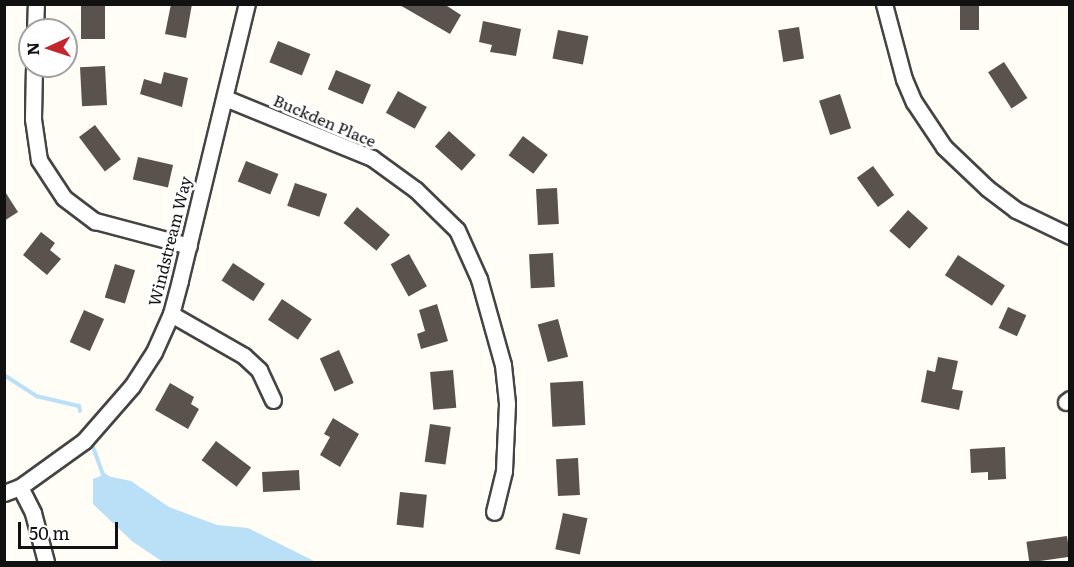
<!DOCTYPE html>
<html>
<head>
<meta charset="utf-8">
<style>
	body { margin:0 }
	#map { position:relative; width:1074px; height:567px; overflow:hidden; background:#fffdf5; font-family:Literata,serif }
	div>[style] { position:absolute }
	[style*='--x'] { left:calc(var(--x)*1px); top:calc(var(--y)*1px); width:calc(var(--w)*1px); rotate:calc(var(--a)*1deg) }
	.water>* { inset:0; background:#b9e0f7 }
	.stream>* { height:4px; margin:-2px; padding:0 2px; transform-origin:2px; border-radius:2px; background:#b9e0f7 }
	.building>* { inset:0; background:#5a524d; transform-origin:0 0 }
	.roads { filter:drop-shadow(2px 0 #444) drop-shadow(-2px 0 #444) drop-shadow(0 2px #444) drop-shadow(0 -2px #444) }
	.street>* { height:15px; margin:-7.5px; padding:0 7.5px; transform-origin:7.5px; border-radius:7.5px; background:#fff }
	span { translate:-50% -50%; white-space:nowrap; text-align:center; line-height:1.15; -webkit-text-stroke:6px #fff; paint-order:stroke }
	.street-label { font-size:16px; color:#111 }
	.frame { position:absolute; inset:0; border:6px solid #111; pointer-events:none }
	.north { position:absolute; left:18px; top:18px; width:60px; height:60px; box-sizing:border-box; background:#fff; border:2px solid #a0a0a0; border-radius:50%; rotate:267deg; font-size:16px; font-weight:700; line-height:24px; text-align:center; color:#111 }
	.north::after { content:''; display:block; margin:auto; width:21px; height:27px; background:#c4262e; clip-path:polygon(50% 0,100% 100%,50% 72%,0 100%) }
	.scale { position:absolute; left:18px; top:522px; width:100px; height:27px; box-sizing:border-box; border:3px solid #111; border-top:0; padding-left:8px; font-size:18px; line-height:21px; white-space:nowrap; color:#111; -webkit-text-stroke:4px #fff; paint-order:stroke }
</style>
</head>
<body>
<div id="map">
	<div class="water">
		<div style="clip-path:polygon(103px 475px,131px 481px,169px 507px,217px 525px,248px 528px,316px 562px,163px 562px,133px 542px,93px 504px,93px 479px)"></div>
	</div>
	<div class="stream">
		<div style="--x:4;--y:375;--w:38;--a:33"></div>
		<div style="--x:36;--y:396;--w:44;--a:13.1"></div>
		<div style="--x:79;--y:406;--w:5;--a:79"></div>
		<div style="--x:93;--y:447;--w:29;--a:70"></div>
		<div style="--x:103;--y:474;--w:6;--a:39"></div>
	</div>
	<div class="building">
		<div style="left:81px;top:4px;width:24px;height:35px"></div>
		<div style="clip-path:polygon(171px 4px,192px 4px,186px 38px,165px 34px)"></div>
		<div style="clip-path:polygon(398px 4px,444px 4px,461px 15px,450px 34px)"></div>
		<div style="left:960px;top:4px;width:19px;height:26px"></div>
		<div style="clip-path:polygon(483px 21px,521px 29px,516px 56px,490px 52px,492px 45px,479px 42px)"></div>
		<div style="left:799px;top:27px;width:32px;height:21px;rotate:81deg"></div>
		<div style="left:558px;top:30px;width:31px;height:29px;rotate:11deg"></div>
		<div style="left:278px;top:41px;width:35px;height:23px;rotate:22deg"></div>
		<div style="left:1004px;top:62px;width:43px;height:19px;rotate:57deg"></div>
		<div style="left:105px;top:66px;width:39px;height:25px;rotate:87deg"></div>
		<div style="left:336px;top:70px;width:38px;height:21px;rotate:23deg"></div>
		<div style="clip-path:polygon(164px 72px,188px 78px,182px 107px,140px 94px,144px 79px,161px 84px)"></div>
		<div style="left:398px;top:91px;width:33px;height:25px;rotate:29deg"></div>
		<div style="left:840px;top:94px;width:36px;height:22px;rotate:72deg"></div>
		<div style="left:95px;top:125px;width:43px;height:20px;rotate:53deg"></div>
		<div style="left:449px;top:131px;width:36px;height:21px;rotate:42deg"></div>
		<div style="left:523px;top:136px;width:31px;height:24px;rotate:37deg"></div>
		<div style="left:138px;top:157px;width:36px;height:23px;rotate:13deg"></div>
		<div style="left:246px;top:161px;width:35px;height:22px;rotate:22deg"></div>
		<div style="left:873px;top:166px;width:36px;height:20px;rotate:54deg"></div>
		<div style="left:295px;top:183px;width:34px;height:24px;rotate:19deg"></div>
		<div style="left:557px;top:188px;width:36px;height:21px;rotate:87deg"></div>
		<div style="clip-path:polygon(4px 190px,18px 212px,4px 221px)"></div>
		<div style="left:357px;top:207px;width:43px;height:21px;rotate:40deg"></div>
		<div style="left:908px;top:210px;width:27px;height:28px;rotate:42deg"></div>
		<div style="clip-path:polygon(41px 232px,55px 243px,50px 250px,61px 259px,47px 275px,23px 255px)"></div>
		<div style="left:553px;top:253px;width:34px;height:24px;rotate:87deg"></div>
		<div style="left:409px;top:254px;width:37px;height:21px;rotate:61deg"></div>
		<div style="left:958px;top:255px;width:56px;height:24px;rotate:33deg"></div>
		<div style="left:233px;top:263px;width:38px;height:21px;rotate:33deg"></div>
		<div style="left:115px;top:264px;width:21px;height:35px;rotate:17deg"></div>
		<div style="left:282px;top:299px;width:36px;height:25px;rotate:34deg"></div>
		<div style="clip-path:polygon(437px 304px,448px 341px,421px 349px,417px 334px,425px 331px,419px 310px)"></div>
		<div style="left:1008px;top:307px;width:20px;height:23px;rotate:24deg"></div>
		<div style="left:84px;top:310px;width:22px;height:35px;rotate:24deg"></div>
		<div style="left:558px;top:319px;width:39px;height:21px;rotate:75deg"></div>
		<div style="left:339px;top:350px;width:36px;height:21px;rotate:66deg"></div>
		<div style="clip-path:polygon(938px 357px,958px 361px,952px 389px,963px 391px,959px 410px,921px 402px,927px 370px,935px 372px)"></div>
		<div style="left:453px;top:370px;width:38px;height:23px;rotate:85deg"></div>
		<div style="left:583px;top:381px;width:44px;height:33px;rotate:87deg"></div>
		<div style="clip-path:polygon(170px 383px,194px 397px,191px 404px,199px 409px,188px 429px,155px 410px)"></div>
		<div style="clip-path:polygon(333px 418px,359px 434px,340px 467px,320px 455px,330px 437px,324px 434px)"></div>
		<div style="left:430px;top:424px;width:21px;height:38px;rotate:8deg"></div>
		<div style="left:216px;top:441px;width:44px;height:24px;rotate:37deg"></div>
		<div style="clip-path:polygon(1005px 447px,1006px 479px,988px 480px,988px 472px,971px 473px,970px 449px)"></div>
		<div style="left:578px;top:458px;width:37px;height:22px;rotate:87deg"></div>
		<div style="left:299px;top:470px;width:20px;height:37px;rotate:87deg"></div>
		<div style="left:400px;top:492px;width:27px;height:33px;rotate:6deg"></div>
		<div style="left:563px;top:513px;width:25px;height:37px;rotate:12deg"></div>
		<div style="left:1067px;top:536px;width:21px;height:41px;rotate:82deg"></div>
	</div>
	<div class="roads">
		<div class="street">
			<div style="--x:884;--y:4;--w:78;--a:75.1"></div>
			<div style="--x:904;--y:79;--w:25;--a:67"></div>
			<div style="--x:914;--y:102;--w:54;--a:56.3"></div>
			<div style="--x:944;--y:147;--w:59;--a:43.6"></div>
			<div style="--x:987;--y:188;--w:36;--a:37"></div>
			<div style="--x:1016;--y:210;--w:60;--a:25.7"></div>
			<div style="--x:35;--y:30;--w:26;--a:-88"></div>
			<div style="--x:34;--y:66;--w:53;--a:91.1"></div>
			<div style="--x:33;--y:119;--w:41;--a:81.7"></div>
			<div style="--x:39;--y:160;--w:45;--a:56.7"></div>
			<div style="--x:64;--y:198;--w:39;--a:37"></div>
			<div style="--x:95;--y:221;--w:97;--a:14.9"></div>
			<div style="--x:225;--y:98;--w:159;--a:22.2"></div>
			<div style="--x:372;--y:158;--w:54;--a:36"></div>
			<div style="--x:416;--y:190;--w:57;--a:44.3"></div>
			<div style="--x:457;--y:230;--w:54;--a:65.8"></div>
			<div style="--x:479;--y:279;--w:89;--a:74.4"></div>
			<div style="--x:503;--y:365;--w:39;--a:84"></div>
			<div style="--x:507;--y:404;--w:67;--a:92.6"></div>
			<div style="--x:504;--y:471;--w:42;--a:103.7"></div>
			<div style="--x:171;--y:314;--w:84;--a:29.9"></div>
			<div style="--x:244;--y:356;--w:21;--a:43"></div>
			<div style="--x:259;--y:370;--w:33;--a:65"></div>
			<div style="--x:1066;--y:402;--w:5;--a:-37"></div>
			<div style="--x:20;--y:487;--w:29;--a:63"></div>
			<div style="--x:33;--y:513;--w:51;--a:75.1"></div>
			<div style="--x:4;--y:493;--w:17;--a:-21"></div>
			<div style="--x:20;--y:487;--w:79;--a:-35.7"></div>
			<div style="--x:84;--y:441;--w:73;--a:-48.9"></div>
			<div style="--x:132;--y:386;--w:40;--a:-57.1"></div>
			<div style="--x:154;--y:352;--w:42;--a:-65.9"></div>
			<div style="--x:171;--y:314;--w:35;--a:-75"></div>
			<div style="--x:180;--y:280;--w:284;--a:-76.4"></div>
		</div>
	</div>
	<div class="street-label">
		<span style="left:325px;top:120px;rotate:23deg">Buckden Place</span>
		<span style="left:169px;top:241px;rotate:-76deg">Windstream Way</span>
	</div>
	<div class="frame"></div>
	<div class="north">N</div>
	<div class="scale">50 m</div>
</div>
</body>
</html>
